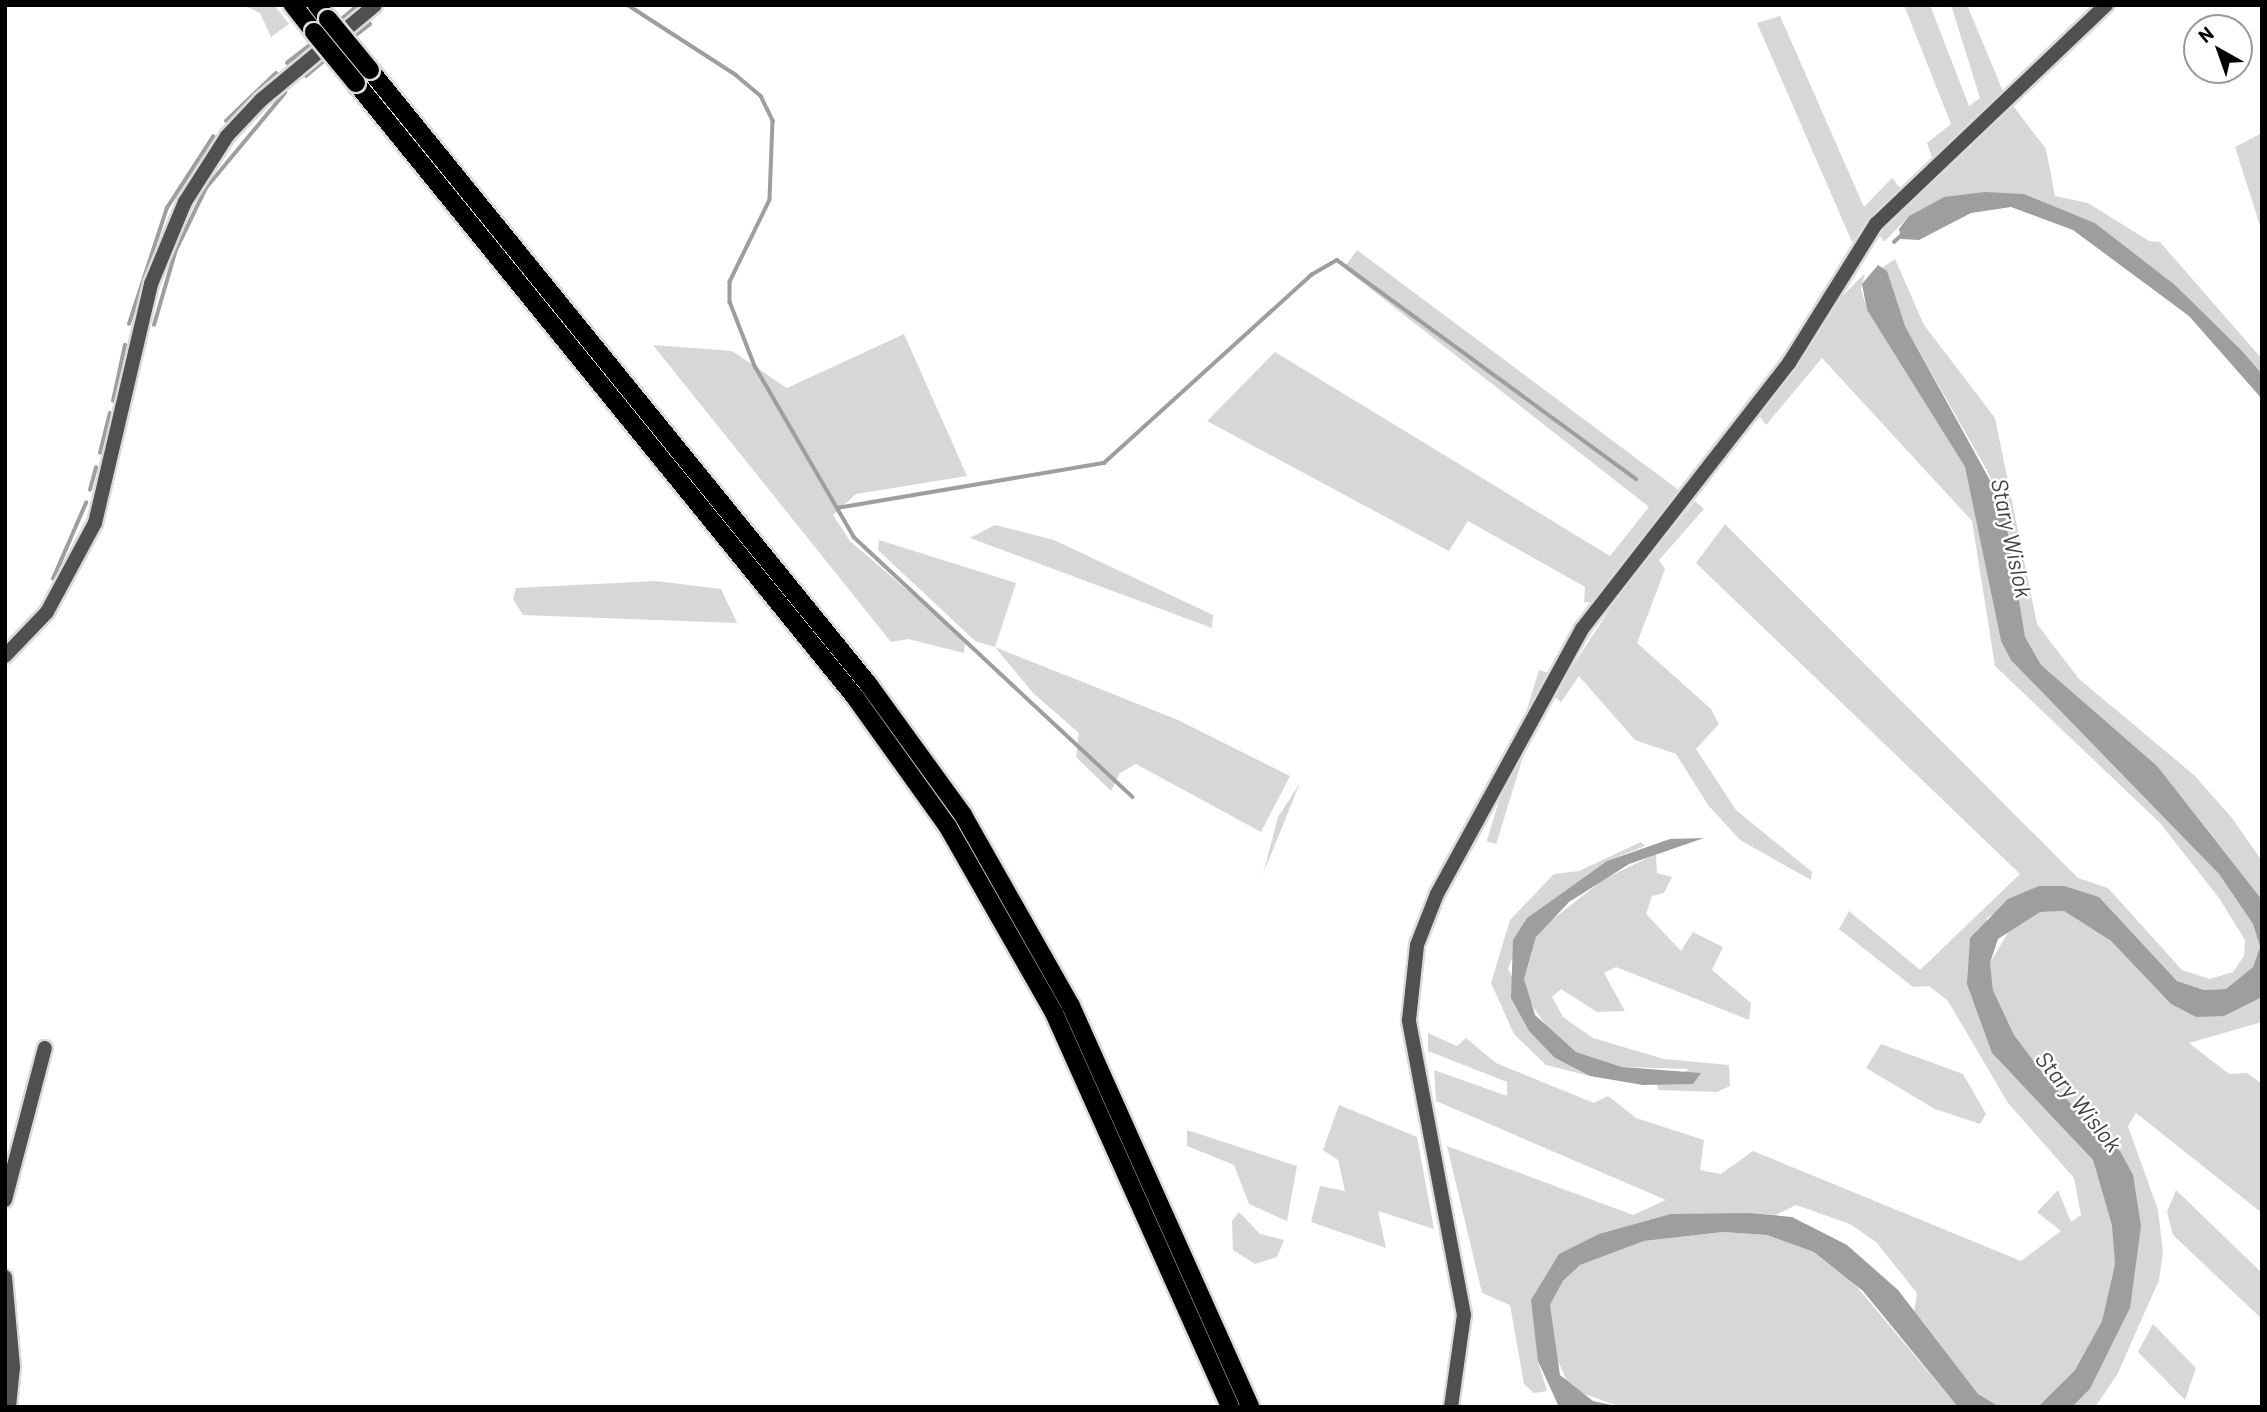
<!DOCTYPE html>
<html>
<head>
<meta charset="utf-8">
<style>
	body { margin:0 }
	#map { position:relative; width:2267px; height:1412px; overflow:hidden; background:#fff; font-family:Barlow,sans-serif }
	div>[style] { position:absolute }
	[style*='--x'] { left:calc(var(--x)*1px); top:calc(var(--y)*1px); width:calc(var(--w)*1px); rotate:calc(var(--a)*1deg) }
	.green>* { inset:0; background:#d7d7d7; transform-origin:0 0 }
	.water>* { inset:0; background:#9e9e9e }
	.stream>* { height:3.5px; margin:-1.75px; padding:0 1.75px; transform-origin:1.75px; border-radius:1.75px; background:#9e9e9e }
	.roads { filter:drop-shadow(2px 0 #dbdbdb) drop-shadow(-2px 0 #dbdbdb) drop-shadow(0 2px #dbdbdb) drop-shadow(0 -2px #dbdbdb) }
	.minor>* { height:14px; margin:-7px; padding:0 7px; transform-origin:7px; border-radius:7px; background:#505050 }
	.major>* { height:18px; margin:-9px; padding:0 9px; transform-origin:9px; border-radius:9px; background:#000 }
	.bridges { filter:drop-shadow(2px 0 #dbdbdb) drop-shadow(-2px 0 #dbdbdb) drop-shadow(0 2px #dbdbdb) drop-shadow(0 -2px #dbdbdb) }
	.major-bridge>* { height:18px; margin:-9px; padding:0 9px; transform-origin:9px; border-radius:9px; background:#000 }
	span { translate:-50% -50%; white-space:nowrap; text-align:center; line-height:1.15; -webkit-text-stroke:5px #fff; paint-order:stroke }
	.water-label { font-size:23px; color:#3f3f3f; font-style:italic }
	.frame { position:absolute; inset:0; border:7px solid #000; pointer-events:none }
	.north { position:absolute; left:2183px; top:14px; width:70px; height:70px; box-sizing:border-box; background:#fff; border:2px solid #999; border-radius:50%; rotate:320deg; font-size:19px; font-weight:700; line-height:28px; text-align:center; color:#000 }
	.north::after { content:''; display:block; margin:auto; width:24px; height:32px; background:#000; clip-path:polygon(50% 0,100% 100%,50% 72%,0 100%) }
</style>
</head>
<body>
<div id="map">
	<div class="green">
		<div style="clip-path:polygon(243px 5px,274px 5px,289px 24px,271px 37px,260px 13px)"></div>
		<div style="clip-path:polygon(1904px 5px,1930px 5px,1969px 106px,1980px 98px,1951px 5px,1967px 5px,2003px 91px,1933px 160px,1927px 143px,1951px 124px)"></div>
		<div style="clip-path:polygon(1780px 16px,1864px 207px,1892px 178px,1901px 189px,1852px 242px,1757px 23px)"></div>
		<div style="clip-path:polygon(2013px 106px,2046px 149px,2055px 196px,2088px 203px,2149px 241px,2160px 242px,2262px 359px,2262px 374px,2175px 285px,2095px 223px,2024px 194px,1944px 197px,1909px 216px,1884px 242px,1879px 234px)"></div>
		<div style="clip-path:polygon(2262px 133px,2262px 232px,2235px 147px)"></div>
		<div style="clip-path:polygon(1357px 250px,1680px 491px,1594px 603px,1584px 602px,1585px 587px,1468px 521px,1449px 551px,1207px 421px,1275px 352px,1610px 556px,1649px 507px,1344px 268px)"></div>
		<div style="clip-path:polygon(1895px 259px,1924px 325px,1995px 418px,2037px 624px,2079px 679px,2194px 775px,2232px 818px,2262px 861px,2262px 900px,2096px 717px,2041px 666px,2025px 638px,1990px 476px,1905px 326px,1882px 268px)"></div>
		<div style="clip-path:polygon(1865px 273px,1861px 289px,1867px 310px,1965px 467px,2001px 641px,2219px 874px,2253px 924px,2260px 947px,2253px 967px,2226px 989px,2204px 990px,2177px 981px,2099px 897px,2039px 886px,1987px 918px,1992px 1053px,2093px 1160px,2113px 1225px,2115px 1264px,2102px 1321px,2075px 1370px,2040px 1406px,2000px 1407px,1978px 1394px,1914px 1312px,1917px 1293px,1876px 1242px,1850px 1224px,1796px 1205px,1776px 1215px,1750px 1213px,1559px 1254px,1538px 1361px,1547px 1391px,1534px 1393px,1524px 1384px,1510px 1305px,1482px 1293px,1447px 1146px,1633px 1215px,1666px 1200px,1436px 1101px,1434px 1070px,1507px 1096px,1507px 1082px,1428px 1051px,1428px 1033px,1457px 1046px,1466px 1038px,1496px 1063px,1594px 1103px,1608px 1096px,1636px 1118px,1704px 1140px,1700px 1170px,1721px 1174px,1753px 1151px,2021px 1261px,2061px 1231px,2037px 1212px,2058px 1190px,2071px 1222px,2081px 1215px,2074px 1178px,2008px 1103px,1948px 1001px,1929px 986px,1913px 987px,1839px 929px,1849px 911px,1920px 970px,2020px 874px,1696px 563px,1725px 524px,2078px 878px,2108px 888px,2182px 970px,2210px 979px,2233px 972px,2244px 956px,2245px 940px,2219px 898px,2160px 823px,1995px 666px,1972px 521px,1822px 358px,1766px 425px,1758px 414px,1823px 316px)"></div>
		<div style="clip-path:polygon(904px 334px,967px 476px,856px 494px,833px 515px,850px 541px,965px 640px,964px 653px,908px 639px,891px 642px,653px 345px,732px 351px,787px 388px)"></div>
		<div style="clip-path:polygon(1695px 501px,1704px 509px,1659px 560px,1665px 569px,1637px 643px,1711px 709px,1719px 724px,1696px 749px,1736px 810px,1812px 872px,1811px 880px,1740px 840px,1708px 805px,1676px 754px,1635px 740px,1579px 676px,1561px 702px,1553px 696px,1623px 589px)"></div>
		<div style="clip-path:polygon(995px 525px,1054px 540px,1213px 615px,1212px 628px,970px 538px)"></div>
		<div style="clip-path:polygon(879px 540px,1016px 583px,995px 647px,1178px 720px,1290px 776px,1261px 832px,1136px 764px,1120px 773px,1111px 791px,1076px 757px,1079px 733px,1033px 693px,995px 647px,975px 641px,878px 550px)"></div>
		<div style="clip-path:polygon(656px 581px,721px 589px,737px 623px,523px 615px,513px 599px,516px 588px)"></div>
		<div style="left:1539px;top:670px;width:10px;height:179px;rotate:17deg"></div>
		<div style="clip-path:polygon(1300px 783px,1263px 874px,1278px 817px)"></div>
		<div style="clip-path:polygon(1641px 842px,1645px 846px,1607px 861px,1527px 918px,1508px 969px,1555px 1058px,1590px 1076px,1546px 1065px,1514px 1034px,1491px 983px,1510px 920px,1554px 874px,1579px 871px)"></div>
		<div style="clip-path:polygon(1656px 854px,1657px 873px,1672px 877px,1664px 893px,1652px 896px,1646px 914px,1681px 951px,1693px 932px,1723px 947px,1712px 970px,1751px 1003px,1749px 1020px,1616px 967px,1604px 973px,1625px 1011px,1597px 1012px,1561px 989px,1552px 997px,1563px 1017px,1593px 1038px,1664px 1059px,1729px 1065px,1730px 1086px,1717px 1092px,1658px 1090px,1657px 1084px,1690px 1069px,1622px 1067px,1576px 1052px,1550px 1031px,1526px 997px,1524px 979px,1536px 937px,1548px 923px,1604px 879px)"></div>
		<div style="clip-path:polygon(2064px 911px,2111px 941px,2171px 1004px,2196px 1017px,2262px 997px,2262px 1022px,2189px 1043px,2229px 1074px,2247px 1073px,2262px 1084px,2262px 1213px,2136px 1113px,2128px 1126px,2158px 1210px,2163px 1253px,2159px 1280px,2117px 1375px,2095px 1407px,2072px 1407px,2090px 1389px,2130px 1308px,2120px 1151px,2051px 1084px,2014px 1035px,1993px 990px,1990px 963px,2013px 924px,2040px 912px)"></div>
		<div style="clip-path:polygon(1881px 1044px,1963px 1074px,1986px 1114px,1980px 1124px,1935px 1109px,1866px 1068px)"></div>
		<div style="clip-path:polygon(1339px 1105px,1417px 1137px,1434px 1229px,1378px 1211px,1386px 1248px,1311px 1222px,1320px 1186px,1345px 1191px,1338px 1160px,1323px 1150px)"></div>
		<div style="clip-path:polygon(1187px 1130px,1297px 1166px,1287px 1221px,1249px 1204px,1234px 1165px,1187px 1146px)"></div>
		<div style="clip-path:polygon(2176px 1190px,2262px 1273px,2262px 1319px,2173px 1235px,2167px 1212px)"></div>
		<div style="clip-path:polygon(1239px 1212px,1260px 1234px,1284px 1240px,1277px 1257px,1255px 1264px,1233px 1250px,1232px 1221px)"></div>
		<div style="clip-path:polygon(1723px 1232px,1767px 1235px,1814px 1252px,1846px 1274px,1958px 1407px,1621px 1407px,1570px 1389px,1554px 1351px,1550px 1305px,1563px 1281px,1580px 1265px,1644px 1241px)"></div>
		<div style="clip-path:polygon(2153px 1324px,2196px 1368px,2185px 1400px,2138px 1352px)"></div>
	</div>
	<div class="water">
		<div style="clip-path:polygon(1985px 192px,2024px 194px,2095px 223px,2175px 285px,2241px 350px,2262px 374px,2262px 399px,2189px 316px,2073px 230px,2011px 207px,1971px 213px,1919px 240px,1901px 239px,1899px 229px,1909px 216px,1944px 197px)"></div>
		<div style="clip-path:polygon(1878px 265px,1887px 271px,1905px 326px,2003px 504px,2025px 637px,2041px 665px,2157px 766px,2262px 900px,2262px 997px,2224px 1016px,2196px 1017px,2171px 1004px,2111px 941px,2064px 911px,2040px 912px,1998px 939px,1990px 963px,1993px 990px,2014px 1035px,2051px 1084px,2120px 1151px,2133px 1175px,2141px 1226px,2130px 1308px,2090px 1389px,2072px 1407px,2038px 1407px,2075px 1370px,2102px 1321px,2115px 1264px,2112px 1225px,2093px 1160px,1992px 1053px,1967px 984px,1970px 938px,2008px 899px,2039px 886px,2064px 886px,2099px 897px,2177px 981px,2204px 990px,2226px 989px,2253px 967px,2260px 947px,2253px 924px,2219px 874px,2011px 660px,2001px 641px,1965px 467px,1867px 310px,1862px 284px)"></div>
		<div style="clip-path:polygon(1704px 838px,1629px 864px,1569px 902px,1536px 937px,1524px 979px,1535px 1015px,1576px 1052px,1622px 1067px,1701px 1073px,1693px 1084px,1643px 1085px,1590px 1076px,1555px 1058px,1529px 1031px,1511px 998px,1513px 940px,1527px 918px,1607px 861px,1670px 839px)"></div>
		<div style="clip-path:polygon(1750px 1213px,1792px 1217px,1847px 1245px,1898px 1290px,1978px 1394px,2000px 1407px,1958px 1407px,1863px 1291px,1814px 1252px,1767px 1235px,1723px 1232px,1644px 1241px,1580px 1265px,1563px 1281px,1550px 1305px,1560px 1375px,1593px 1401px,1621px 1407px,1559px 1407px,1538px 1361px,1531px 1300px,1559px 1254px,1599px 1234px,1671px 1214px)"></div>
	</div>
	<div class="stream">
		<div style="--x:628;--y:5;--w:129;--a:32.9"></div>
		<div style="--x:736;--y:75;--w:33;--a:40"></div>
		<div style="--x:761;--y:96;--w:28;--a:64"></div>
		<div style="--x:773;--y:121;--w:79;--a:92.2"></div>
		<div style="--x:770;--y:200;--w:91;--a:116"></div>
		<div style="--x:730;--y:282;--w:20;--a:90"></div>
		<div style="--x:730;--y:302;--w:69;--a:68.7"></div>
		<div style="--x:755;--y:366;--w:198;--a:59.9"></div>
		<div style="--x:854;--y:537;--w:381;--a:43"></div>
		<div style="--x:338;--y:22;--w:26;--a:-40"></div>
		<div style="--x:351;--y:39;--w:24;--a:-38"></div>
		<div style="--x:287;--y:63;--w:37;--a:-38"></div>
		<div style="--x:306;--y:76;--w:30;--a:-40"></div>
		<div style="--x:226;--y:121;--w:69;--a:-43.8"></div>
		<div style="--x:1894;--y:242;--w:15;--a:-42"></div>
		<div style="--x:129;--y:324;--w:122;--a:-71.9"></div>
		<div style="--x:167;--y:208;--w:85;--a:-57.1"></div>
		<div style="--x:154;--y:325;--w:78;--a:-73.7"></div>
		<div style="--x:176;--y:250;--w:69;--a:-64.2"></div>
		<div style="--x:206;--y:188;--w:124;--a:-50.3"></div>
		<div style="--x:113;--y:401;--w:57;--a:-77.9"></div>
		<div style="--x:100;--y:453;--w:41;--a:-76"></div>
		<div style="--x:90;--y:490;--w:23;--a:-75"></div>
		<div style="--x:837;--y:508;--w:271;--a:-9.6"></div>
		<div style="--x:1104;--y:463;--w:280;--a:-42.2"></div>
		<div style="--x:1311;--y:275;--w:30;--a:-30"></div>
		<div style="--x:1337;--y:260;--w:371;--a:36.2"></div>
		<div style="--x:53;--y:579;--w:83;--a:-66.5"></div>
	</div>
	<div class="roads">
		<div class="minor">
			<div style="--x:5;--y:656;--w:61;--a:-46.3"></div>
			<div style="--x:47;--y:612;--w:101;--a:-61.7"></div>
			<div style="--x:95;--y:523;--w:245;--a:-76.8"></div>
			<div style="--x:151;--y:284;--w:89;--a:-67.5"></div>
			<div style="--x:185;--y:202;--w:78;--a:-57.5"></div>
			<div style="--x:227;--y:136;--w:50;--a:-46.6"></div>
			<div style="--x:261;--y:100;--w:148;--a:-39.8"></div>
			<div style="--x:5;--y:1200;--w:157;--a:-75.3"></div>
			<div style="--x:5;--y:1277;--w:90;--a:84.9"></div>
			<div style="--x:13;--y:1367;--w:40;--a:95.7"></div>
			<div style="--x:1451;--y:1407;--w:93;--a:-82"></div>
			<div style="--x:1464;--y:1315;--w:300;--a:-100.6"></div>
			<div style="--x:1409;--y:1020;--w:75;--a:-83.9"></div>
			<div style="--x:1417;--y:945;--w:55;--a:-68.6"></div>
			<div style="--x:1437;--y:894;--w:302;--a:-61.3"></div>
			<div style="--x:1582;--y:629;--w:337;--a:-52.1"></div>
			<div style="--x:1789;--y:363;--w:164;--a:-58"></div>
			<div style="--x:1876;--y:224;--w:318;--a:-43.6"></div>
		</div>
		<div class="major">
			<div style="--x:293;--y:5;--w:34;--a:52"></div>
			<div style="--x:317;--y:5;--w:18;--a:52"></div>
			<div style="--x:370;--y:70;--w:792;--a:50.94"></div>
			<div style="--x:869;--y:685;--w:160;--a:54.1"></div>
			<div style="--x:963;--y:815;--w:219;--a:60.5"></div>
			<div style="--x:1071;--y:1006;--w:439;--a:65.9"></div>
			<div style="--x:356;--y:83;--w:791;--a:50.9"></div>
			<div style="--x:855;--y:697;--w:160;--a:54.4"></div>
			<div style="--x:948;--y:827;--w:214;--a:60.3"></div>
			<div style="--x:1054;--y:1013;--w:432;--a:65.9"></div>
		</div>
	</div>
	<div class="bridges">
		<div class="major-bridge">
			<div style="--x:328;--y:19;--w:66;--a:50.5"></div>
			<div style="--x:314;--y:32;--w:66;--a:50.5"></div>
		</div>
	</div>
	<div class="water-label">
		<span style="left:2012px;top:538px;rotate:78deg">Stary Wislok</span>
		<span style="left:2079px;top:1101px;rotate:51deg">Stary Wislok</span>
	</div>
	<div class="frame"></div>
	<div class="north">N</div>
</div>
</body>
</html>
